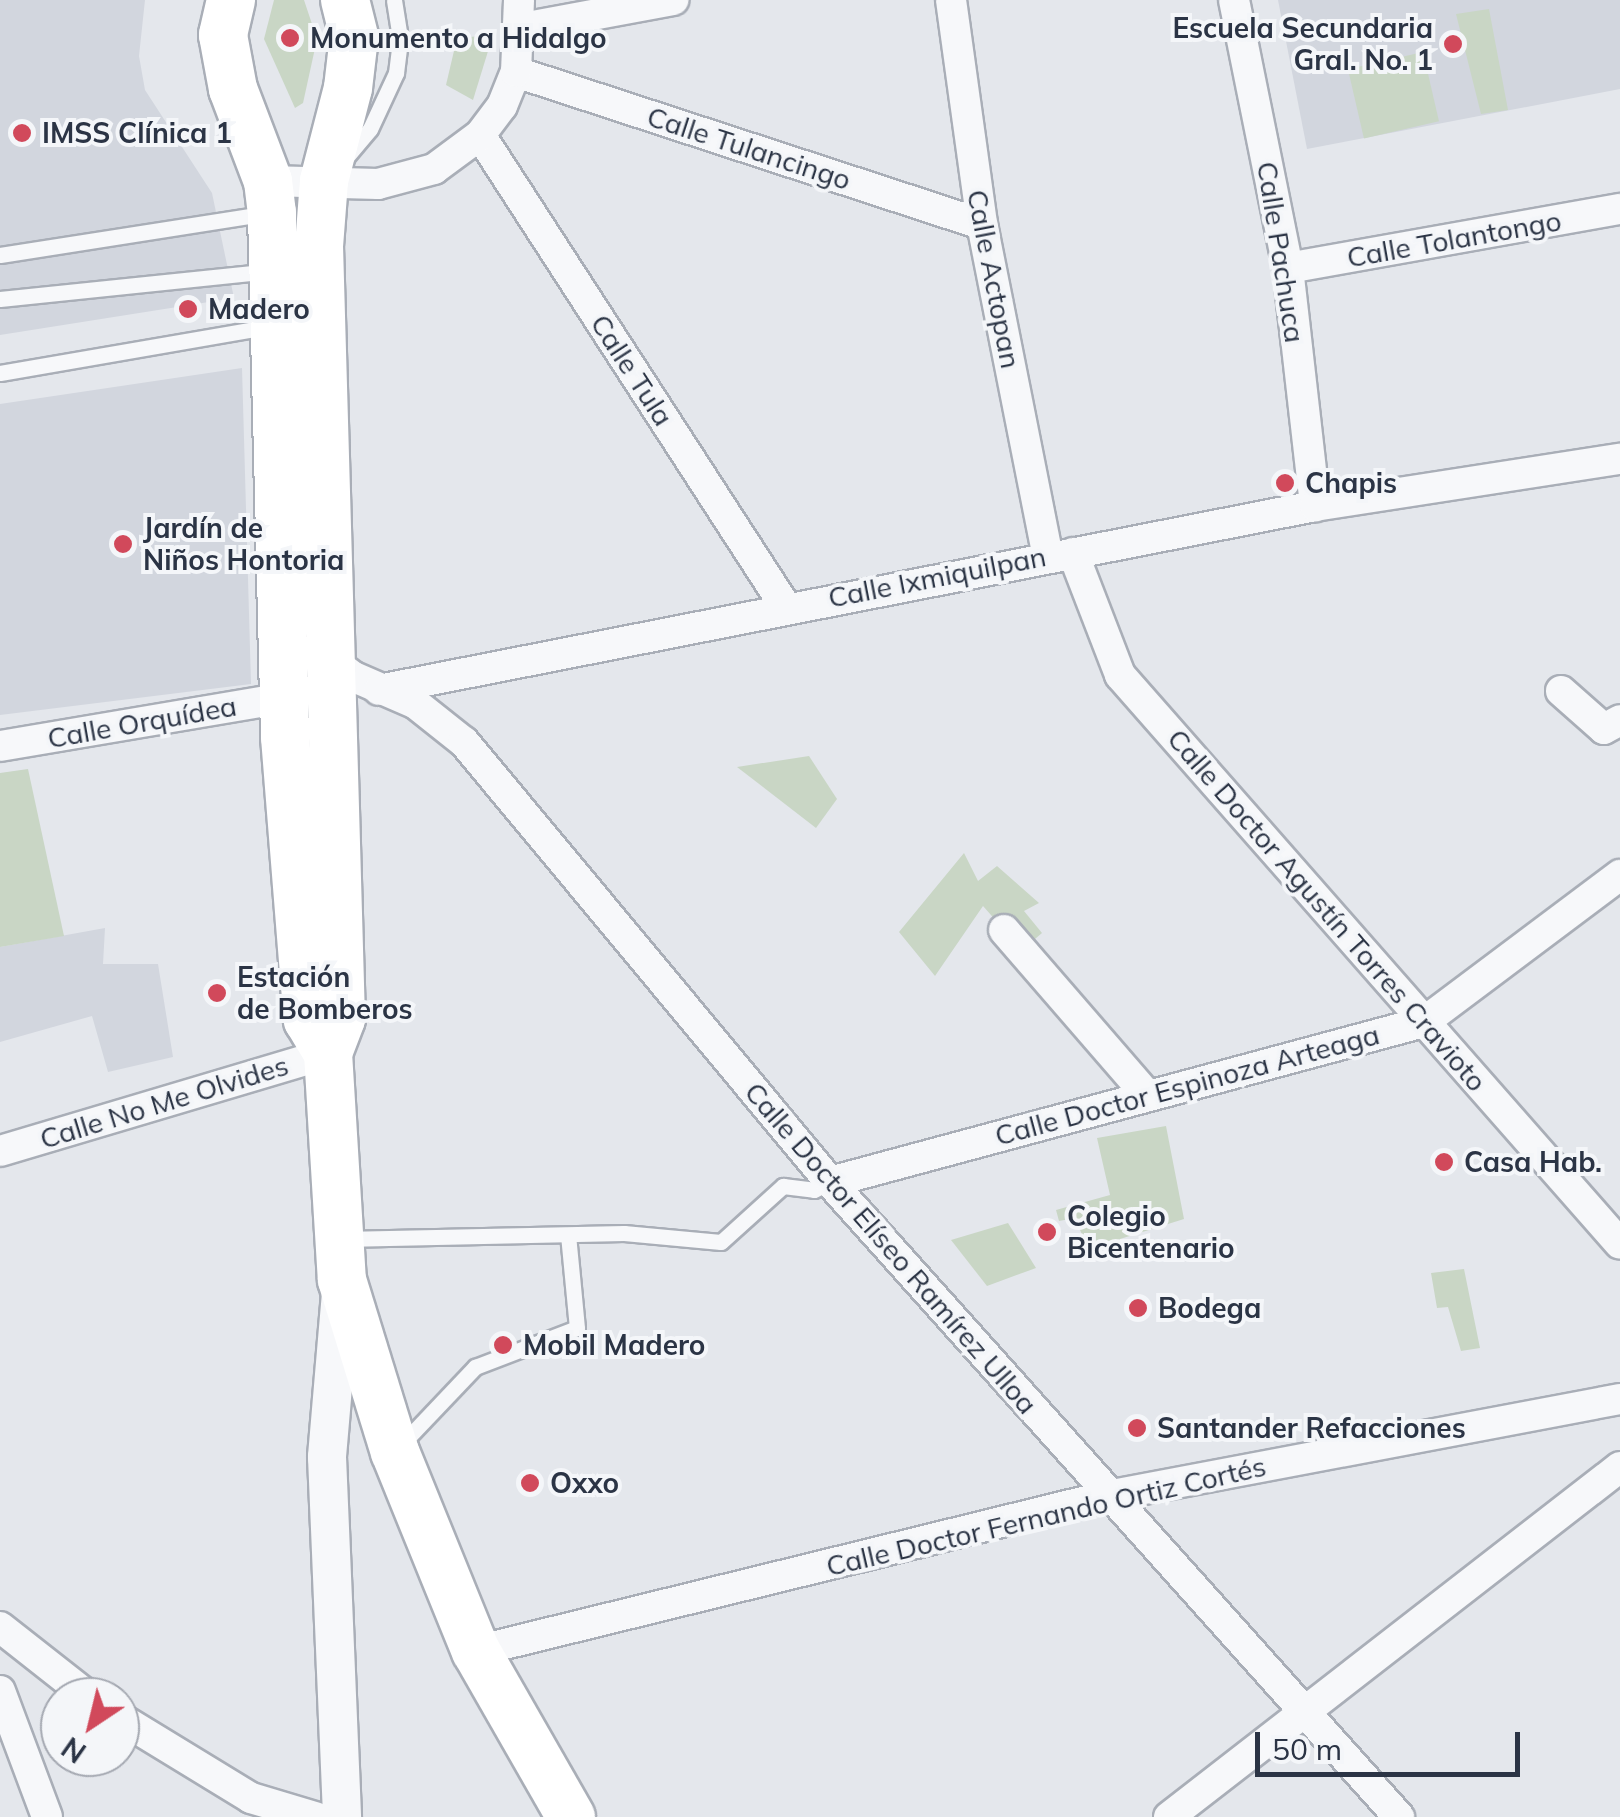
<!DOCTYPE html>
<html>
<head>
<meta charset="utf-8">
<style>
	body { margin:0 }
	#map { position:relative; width:1620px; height:1817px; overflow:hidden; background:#e4e7ec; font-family:Mulish,sans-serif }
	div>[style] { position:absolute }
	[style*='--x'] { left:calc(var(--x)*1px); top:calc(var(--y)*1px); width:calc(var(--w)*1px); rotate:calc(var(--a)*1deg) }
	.built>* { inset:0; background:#d2d6de }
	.green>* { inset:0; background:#c9d6c5; transform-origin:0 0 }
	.roads { filter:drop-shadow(2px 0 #a9aeb7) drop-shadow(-2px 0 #a9aeb7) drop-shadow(0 2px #a9aeb7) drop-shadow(0 -2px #a9aeb7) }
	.service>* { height:15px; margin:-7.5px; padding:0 7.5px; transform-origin:7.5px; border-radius:7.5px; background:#f7f8fa }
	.minor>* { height:30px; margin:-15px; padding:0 15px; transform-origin:15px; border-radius:15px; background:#f7f8fa }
	.tertiary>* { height:38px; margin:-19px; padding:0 19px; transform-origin:19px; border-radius:19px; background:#f7f8fa }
	.primary>* { height:48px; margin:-24px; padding:0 24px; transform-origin:24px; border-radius:24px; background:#fff }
	.dots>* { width:28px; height:28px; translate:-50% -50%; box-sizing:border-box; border:5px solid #f4f6f9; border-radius:50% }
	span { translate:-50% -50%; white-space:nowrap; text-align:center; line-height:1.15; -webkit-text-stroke:8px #f4f6f9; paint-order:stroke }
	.poi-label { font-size:28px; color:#2b3445; font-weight:700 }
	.right { translate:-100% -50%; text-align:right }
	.left { translate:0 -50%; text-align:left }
	.street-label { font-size:28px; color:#2b3445 }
	.north { position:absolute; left:40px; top:1677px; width:100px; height:100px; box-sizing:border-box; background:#f4f6f9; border:2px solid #a4a8b1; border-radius:50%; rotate:215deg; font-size:28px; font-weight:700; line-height:40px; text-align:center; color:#2b3445 }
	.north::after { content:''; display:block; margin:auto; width:35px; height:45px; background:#d1495b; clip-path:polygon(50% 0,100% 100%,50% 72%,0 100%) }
	.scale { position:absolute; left:1255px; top:1732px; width:265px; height:45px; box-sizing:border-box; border:5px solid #2b3445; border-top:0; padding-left:12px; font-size:30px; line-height:35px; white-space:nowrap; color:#2b3445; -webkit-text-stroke:8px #f4f6f9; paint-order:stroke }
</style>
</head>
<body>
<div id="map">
	<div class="built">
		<div style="clip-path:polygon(0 0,145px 0,139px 56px,145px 90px,212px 193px,234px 298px,0 335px)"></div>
		<div style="clip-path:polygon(1278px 0,1620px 0,1620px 89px,1307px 149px)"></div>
		<div style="clip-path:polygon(242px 368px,251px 684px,0 715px,0 404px)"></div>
		<div style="clip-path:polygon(105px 928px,103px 964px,158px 964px,173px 1057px,108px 1072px,92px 1016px,0 1042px,0 947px)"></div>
	</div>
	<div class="green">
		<div style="clip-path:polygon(274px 0,304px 0,317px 39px,303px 103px,295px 108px,264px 39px)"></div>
		<div style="clip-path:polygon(1489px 9px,1508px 110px,1481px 114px,1456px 14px)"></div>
		<div style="clip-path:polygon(493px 35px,473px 100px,446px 85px,457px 38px)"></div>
		<div style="left:1423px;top:52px;width:71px;height:77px;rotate:77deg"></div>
		<div style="clip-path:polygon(809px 756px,837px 799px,816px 828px,737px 767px)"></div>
		<div style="clip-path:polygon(28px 769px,64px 936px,0 947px,0 773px)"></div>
		<div style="clip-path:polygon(964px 853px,978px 881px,997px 866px,1039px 903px,1024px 911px,1042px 933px,1022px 950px,983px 906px,935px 976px,899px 932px)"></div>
		<div style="clip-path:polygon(1166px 1126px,1184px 1219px,1088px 1249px,1075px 1218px,1059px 1221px,1056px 1210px,1110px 1195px,1097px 1138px)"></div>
		<div style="clip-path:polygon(1008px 1223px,1036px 1268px,987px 1286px,951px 1240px)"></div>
		<div style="clip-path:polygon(1464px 1269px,1480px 1348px,1461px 1351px,1448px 1307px,1437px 1308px,1431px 1273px)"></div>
	</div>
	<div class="roads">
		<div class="service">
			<div style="--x:344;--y:160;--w:40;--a:-50"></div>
			<div style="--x:370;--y:129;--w:62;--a:-65.1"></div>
			<div style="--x:396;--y:73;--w:35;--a:-83"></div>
			<div style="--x:400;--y:38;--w:38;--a:-99"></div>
			<div style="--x:0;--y:255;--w:271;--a:-8.9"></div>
			<div style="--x:0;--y:299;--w:271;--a:-5.9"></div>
			<div style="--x:0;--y:373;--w:271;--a:-9.8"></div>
			<div style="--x:342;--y:1239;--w:282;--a:-1.2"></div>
			<div style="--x:624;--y:1233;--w:97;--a:5.3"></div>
			<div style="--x:721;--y:1242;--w:84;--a:-42.1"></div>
			<div style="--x:783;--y:1186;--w:31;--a:7"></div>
			<div style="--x:814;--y:1190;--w:18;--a:-27"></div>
			<div style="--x:401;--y:1445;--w:108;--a:-46.5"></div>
			<div style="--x:475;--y:1367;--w:109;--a:-20.9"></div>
			<div style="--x:577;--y:1328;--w:93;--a:-95.5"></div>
		</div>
		<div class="minor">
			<div style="--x:951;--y:0;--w:226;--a:82.1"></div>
			<div style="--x:982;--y:224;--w:338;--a:78.8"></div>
			<div style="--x:1234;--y:0;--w:273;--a:78.6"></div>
			<div style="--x:1288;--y:268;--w:240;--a:83.5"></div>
			<div style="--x:522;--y:28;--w:154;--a:-10.5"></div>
			<div style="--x:516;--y:72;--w:490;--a:18.1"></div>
			<div style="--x:480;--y:135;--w:561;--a:57.07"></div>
			<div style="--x:268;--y:181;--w:110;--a:1.6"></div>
			<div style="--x:378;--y:184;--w:58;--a:-15"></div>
			<div style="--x:434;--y:169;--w:57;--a:-36.5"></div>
			<div style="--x:480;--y:135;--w:36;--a:-53"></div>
			<div style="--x:502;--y:106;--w:37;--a:-68"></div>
			<div style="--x:516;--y:72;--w:72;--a:-87.6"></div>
			<div style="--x:1288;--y:268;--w:337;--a:-10.1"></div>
			<div style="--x:1073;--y:553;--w:131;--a:68.9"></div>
			<div style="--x:1120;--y:675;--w:757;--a:48.69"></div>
			<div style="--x:323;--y:654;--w:39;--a:37"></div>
			<div style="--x:354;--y:677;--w:68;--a:23.5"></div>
			<div style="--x:416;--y:704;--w:61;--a:38.4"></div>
			<div style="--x:464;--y:742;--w:572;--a:50.25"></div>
			<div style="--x:830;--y:1182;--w:853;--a:48.14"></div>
			<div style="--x:379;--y:690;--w:954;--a:-11.12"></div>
			<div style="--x:1315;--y:506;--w:309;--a:-8.8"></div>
			<div style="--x:1561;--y:691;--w:57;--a:41.5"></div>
			<div style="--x:1604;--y:729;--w:18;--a:-29"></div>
			<div style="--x:0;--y:746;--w:288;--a:-9.6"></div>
			<div style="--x:1004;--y:930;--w:217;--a:49.1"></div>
			<div style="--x:0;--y:1151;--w:342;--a:-16.6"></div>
			<div style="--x:830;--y:1182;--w:615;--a:-15.08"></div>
			<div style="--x:1424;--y:1022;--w:245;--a:-36.9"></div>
			<div style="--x:0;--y:1627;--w:113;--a:38.2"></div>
			<div style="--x:476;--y:1651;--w:650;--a:-13.8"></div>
			<div style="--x:1107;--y:1496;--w:522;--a:-10.71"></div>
			<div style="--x:0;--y:1691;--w:134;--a:69.5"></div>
			<div style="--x:120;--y:1718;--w:153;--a:31.4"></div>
			<div style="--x:251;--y:1798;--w:67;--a:16.5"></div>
			<div style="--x:1169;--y:1817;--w:571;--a:-37.81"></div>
		</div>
		<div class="tertiary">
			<div style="--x:341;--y:1293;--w:165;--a:94.9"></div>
			<div style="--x:327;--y:1457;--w:360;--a:87.6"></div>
		</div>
		<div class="primary">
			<div style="--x:231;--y:0;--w:36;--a:103"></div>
			<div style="--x:223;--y:35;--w:55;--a:79.5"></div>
			<div style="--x:233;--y:89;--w:98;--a:69.2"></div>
			<div style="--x:268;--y:181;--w:32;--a:83"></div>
			<div style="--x:272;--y:213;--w:524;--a:88.58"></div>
			<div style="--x:285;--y:737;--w:284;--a:85.4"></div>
			<div style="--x:308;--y:1020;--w:39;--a:59"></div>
			<div style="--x:345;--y:0;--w:38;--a:76"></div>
			<div style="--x:354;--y:37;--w:51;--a:96.7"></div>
			<div style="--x:348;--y:88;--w:96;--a:104.5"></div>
			<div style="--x:324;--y:181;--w:65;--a:94.4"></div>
			<div style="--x:319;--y:246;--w:773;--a:88.37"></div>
			<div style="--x:341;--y:1019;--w:36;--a:111"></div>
			<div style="--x:328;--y:1053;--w:227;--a:86.5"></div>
			<div style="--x:342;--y:1280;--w:180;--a:72.9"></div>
			<div style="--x:395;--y:1452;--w:215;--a:67.9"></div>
			<div style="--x:476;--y:1651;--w:191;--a:60.2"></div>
		</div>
	</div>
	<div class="dots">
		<div style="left:290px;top:38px;background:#d1495b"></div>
		<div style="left:1453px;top:44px;background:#d1495b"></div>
		<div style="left:22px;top:133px;background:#d1495b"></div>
		<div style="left:188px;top:309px;background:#d1495b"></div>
		<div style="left:1285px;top:483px;background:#d1495b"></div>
		<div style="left:123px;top:544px;background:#d1495b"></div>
		<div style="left:217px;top:993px;background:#d1495b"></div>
		<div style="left:1444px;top:1162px;background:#d1495b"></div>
		<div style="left:1047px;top:1232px;background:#d1495b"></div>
		<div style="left:1138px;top:1308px;background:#d1495b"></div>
		<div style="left:503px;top:1345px;background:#d1495b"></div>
		<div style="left:1137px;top:1428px;background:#d1495b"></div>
		<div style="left:530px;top:1483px;background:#d1495b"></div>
	</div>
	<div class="poi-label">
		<span class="right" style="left:1433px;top:44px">Escuela Secundaria<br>Gral. No. 1</span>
		<span class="left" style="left:310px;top:38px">Monumento a Hidalgo</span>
		<span class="left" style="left:42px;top:133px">IMSS Clínica 1</span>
		<span class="left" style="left:208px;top:309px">Madero</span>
		<span class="left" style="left:1305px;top:483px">Chapis</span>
		<span class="left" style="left:143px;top:544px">Jardín de<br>Niños Hontoria</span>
		<span class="left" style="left:237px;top:993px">Estación<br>de Bomberos</span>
		<span class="left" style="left:1464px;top:1162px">Casa Hab.</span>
		<span class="left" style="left:1067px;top:1232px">Colegio<br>Bicentenario</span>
		<span class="left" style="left:1158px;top:1308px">Bodega</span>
		<span class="left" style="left:523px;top:1345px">Mobil Madero</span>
		<span class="left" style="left:1157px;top:1428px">Santander Refacciones</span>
		<span class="left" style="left:550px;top:1483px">Oxxo</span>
	</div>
	<div class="street-label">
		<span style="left:749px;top:148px;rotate:18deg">Calle Tulancingo</span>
		<span style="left:1454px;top:239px;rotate:-10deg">Calle Tolantongo</span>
		<span style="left:1281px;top:252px;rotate:81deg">Calle Pachuca</span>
		<span style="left:994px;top:279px;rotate:79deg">Calle Actopan</span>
		<span style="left:632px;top:370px;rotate:57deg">Calle Tula</span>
		<span style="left:937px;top:577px;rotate:-11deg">Calle Ixmiquilpan</span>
		<span style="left:142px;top:722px;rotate:-10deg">Calle Orquídea</span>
		<span style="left:1327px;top:910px;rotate:49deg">Calle Doctor Agustín Torres Cravioto</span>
		<span style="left:1187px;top:1085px;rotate:-15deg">Calle Doctor Espinoza Arteaga</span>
		<span style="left:164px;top:1102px;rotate:-17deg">Calle No Me Olvides</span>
		<span style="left:891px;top:1248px;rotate:49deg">Calle Doctor Elíseo Ramírez Ulloa</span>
		<span style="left:1046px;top:1516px;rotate:-13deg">Calle Doctor Fernando Ortiz Cortés</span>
	</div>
	<div class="north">N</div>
	<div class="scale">50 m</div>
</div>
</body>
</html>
